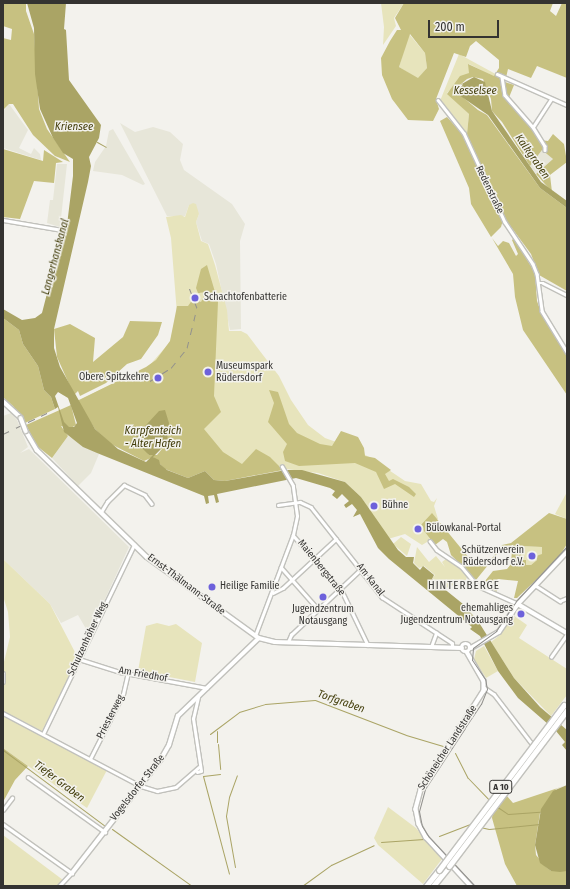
<!DOCTYPE html>
<html>
<head>
<meta charset="utf-8">
<style>
	body { margin:0 }
	#map { position:relative; width:570px; height:889px; overflow:hidden; background:#f3f2ed; font-family:"Fira Sans Condensed",sans-serif }
	div>[style] { position:absolute }
	[style*='--x'] { left:calc(var(--x)*1px); top:calc(var(--y)*1px); width:calc(var(--w)*1px); rotate:calc(var(--a)*1deg) }
	.built>* { inset:0; background:#e7e6d9 }
	.green>* { inset:0; background:#e7e4bc }
	.forest>* { inset:0; background:#c7c181 }
	.water>* { inset:0; background:#aaa465 }
	.stream>* { height:1px; margin:-0.5px; padding:0 0.5px; transform-origin:0.5px; border-radius:0.5px; background:#aaa465 }
	.roads { filter:drop-shadow(1px 0 #c1c1bc) drop-shadow(-1px 0 #c1c1bc) drop-shadow(0 1px #c1c1bc) drop-shadow(0 -1px #c1c1bc) }
	.street>* { height:2.5px; margin:-1.25px; padding:0 1.25px; transform-origin:1.25px; border-radius:1.25px; background:#fff }
	.secondary>* { height:3.5px; margin:-1.75px; padding:0 1.75px; transform-origin:1.75px; border-radius:1.75px; background:#fff }
	.secondary>.ring { margin:-1.75px; padding:0; box-sizing:content-box; background:none; border:3.5px solid #fff; border-radius:50% }
	.highway>* { height:5px; margin:-2.5px; padding:0 2.5px; transform-origin:2.5px; border-radius:2.5px; background:#fff }
	.tram>* { height:1px; margin:-0.5px; padding:0 0.5px; transform-origin:0.5px; border-radius:0.5px; background:#91908d }
	.rail>* { height:1px; margin-top:-0.5px; transform-origin:0; background:repeating-linear-gradient(90deg,#91908d 0 7px,transparent 0 14px) }
	.bridges { filter:drop-shadow(1px 0 #c1c1bc) drop-shadow(-1px 0 #c1c1bc) drop-shadow(0 1px #c1c1bc) drop-shadow(0 -1px #c1c1bc) }
	.secondary-bridge>* { height:3.5px; margin:-1.75px; padding:0 1.75px; transform-origin:1.75px; border-radius:1.75px; background:#fff }
	.highway-bridge>* { height:5px; margin:-2.5px; padding:0 2.5px; transform-origin:2.5px; border-radius:2.5px; background:#fff }
	.dots>* { width:11px; height:11px; translate:-50% -50%; box-sizing:border-box; border:2px solid #f3f2ed; border-radius:50% }
	span { translate:-50% -50%; white-space:nowrap; text-align:center; line-height:1.15; -webkit-text-stroke:3px #f3f2ed; paint-order:stroke }
	.shield-label span { padding:1px 3px; background:#f3f2ed; border:1px solid; border-radius:3px; -webkit-text-stroke-width:0 }
	.shield-label { font-size:9px; color:#343331; font-weight:700 }
	.street-label { font-size:10px; color:#343331 }
	.poi-label { font-size:10px; color:#343331 }
	.left { translate:0 -50%; text-align:left }
	.right { translate:-100% -50%; text-align:right }
	.water-label { font-size:11px; color:#433e0b; font-style:italic }
	.neighbourhood-label { font-size:11px; color:#41413d; letter-spacing:1px }
	.frame { position:absolute; inset:0; border:4px solid #343331; pointer-events:none }
	.scale { position:absolute; left:428px; top:20px; width:71px; height:18px; box-sizing:border-box; border:2px solid #343331; border-top:0; padding-left:5px; font-size:12px; line-height:14px; white-space:nowrap; color:#343331; -webkit-text-stroke:3px #f3f2ed; paint-order:stroke }
</style>
</head>
<body>
<div id="map">
	<div class="built">
		<div style="clip-path:polygon(9px 104px,28px 130px,19px 148px,31px 154px,34px 148px,40px 154px,41px 160px,3px 148px,3px 111px)"></div>
		<div style="clip-path:polygon(120px 123px,135px 132px,153px 127px,170px 132px,183px 144px,180px 160px,184px 170px,232px 204px,245px 224px,240px 241px,241px 329px,230px 330px,216px 264px,209px 244px,202px 241px,196px 222px,199px 214px,189px 205px,185px 216px,167px 216px)"></div>
		<div style="clip-path:polygon(113px 129px,145px 184px,143px 185px,122px 175px,93px 171px,95px 162px,106px 146px,109px 131px)"></div>
		<div style="clip-path:polygon(542px 150px,553px 159px,536px 174px,530px 166px)"></div>
		<div style="clip-path:polygon(57px 164px,67px 164px,60px 227px,47px 223px,50px 200px,53px 200px)"></div>
		<div style="clip-path:polygon(11px 413px,17px 420px,28px 447px,20px 453px,29px 449px,129px 547px,89px 634px,78px 615px,61px 623px,50px 604px,3px 559px,3px 416px)"></div>
		<div style="clip-path:polygon(68px 436px,99px 454px,91px 473px,78px 486px,52px 458px)"></div>
	</div>
	<div class="green">
		<div style="clip-path:polygon(381px 3px,404px 3px,394px 18px,396px 26px,383px 45px,384px 27px)"></div>
		<div style="clip-path:polygon(409px 34px,425px 53px,427px 68px,418px 79px,399px 67px)"></div>
		<div style="clip-path:polygon(459px 54px,501px 77px,499px 79px,469px 64px,469px 73px,447px 93px,469px 114px,467px 134px,440px 101px)"></div>
		<div style="clip-path:polygon(193px 203px,196px 204px,199px 214px,196px 222px,201px 241px,208px 244px,215px 265px,227px 310px,229px 331px,241px 331px,247px 334px,279px 376px,291px 400px,308px 425px,325px 438px,350px 447px,371px 458px,405px 481px,421px 484px,431px 501px,434px 502px,437px 498px,434px 506px,438px 519px,421px 527px,430px 539px,427px 542px,422px 545px,405px 534px,388px 539px,361px 497px,345px 482px,318px 473px,286px 469px,282px 464px,278px 467px,219px 472px,97px 424px,79px 400px,148px 367px,170px 342px,177px 314px,171px 238px,166px 217px,181px 215px,185px 217px,189px 205px)"></div>
		<div style="clip-path:polygon(567px 492px,567px 519px,555px 514px)"></div>
		<div style="clip-path:polygon(401px 537px,411px 544px,407px 556px,393px 544px)"></div>
		<div style="clip-path:polygon(521px 546px,542px 547px,542px 555px,536px 556px,537px 560px,531px 565px,526px 565px,521px 560px)"></div>
		<div style="clip-path:polygon(417px 547px,429px 562px,436px 556px,445px 567px,442px 562px,446px 559px,458px 567px,467px 577px,466px 580px,446px 588px,432px 578px,435px 575px,424px 566px,419px 568px,414px 563px)"></div>
		<div style="clip-path:polygon(3px 559px,50px 604px,78px 658px,42px 731px,3px 711px,3px 666px,10px 637px,8px 612px,3px 596px)"></div>
		<div style="clip-path:polygon(513px 615px,527px 625px,519px 638px,567px 669px,567px 695px,551px 716px,514px 678px,491px 642px,500px 635px)"></div>
		<div style="clip-path:polygon(157px 623px,169px 626px,176px 624px,202px 643px,195px 682px,138px 671px,146px 626px)"></div>
		<div style="clip-path:polygon(484px 646px,498px 671px,486px 678px,474px 659px,476px 651px)"></div>
		<div style="clip-path:polygon(3px 715px,107px 770px,87px 808px,3px 748px)"></div>
		<div style="clip-path:polygon(388px 807px,416px 828px,442px 859px,423px 884px,378px 845px,374px 838px)"></div>
		<div style="clip-path:polygon(3px 835px,63px 880px,65px 883px,63px 886px,3px 886px)"></div>
	</div>
	<div class="forest">
		<div style="clip-path:polygon(3px 3px,26px 3px,26px 11px,34px 34px,39px 109px,47px 129px,70px 162px,55px 156px,33px 135px,13px 104px,9px 104px,3px 110px,3px 38px,11px 40px,12px 29px,3px 26px)"></div>
		<div style="clip-path:polygon(evenodd,404px 3px,553px 3px,550px 11px,556px 16px,562px 3px,567px 3px,567px 78px,537px 66px,531px 78px,508px 69px,505px 82px,514px 85px,508px 100px,522px 114px,540px 140px,548px 141px,553px 134px,564px 144px,567px 162px,550px 175px,552px 192px,536px 174px,553px 159px,542px 150px,530px 166px,502px 122px,492px 111px,491px 99px,483px 79px,473px 77px,467px 79px,460px 85px,458px 93px,478px 110px,487px 115px,540px 188px,567px 208px,567px 291px,539px 275px,531px 254px,506px 220px,481px 171px,467px 134px,469px 114px,447px 94px,460px 76px,469px 73px,468px 64px,494px 76px,499px 68px,499px 60px,476px 41px,470px 46px,466px 57px,454px 53px,436px 99px,439px 109px,433px 121px,408px 120px,392px 99px,382px 75px,381px 58px,390px 41px,397px 30px,401px 30px,395px 18px,404px 3px,410px 34px,425px 53px,427px 68px,418px 78px,399px 67px,410px 34px)"></div>
		<div style="clip-path:polygon(447px 117px,464px 136px,503px 220px,501px 227px,491px 237px,471px 204px,469px 188px,440px 121px)"></div>
		<div style="clip-path:polygon(3px 149px,43px 161px,44px 150px,63px 162px,56px 163px,54px 183px,34px 181px,20px 219px,3px 217px)"></div>
		<div style="clip-path:polygon(492px 238px,498px 246px,503px 241px,509px 243px,516px 256px,518px 254px,512px 240px,514px 238px,535px 273px,537px 301px,542px 315px,567px 355px,567px 395px,523px 330px,515px 297px,513px 274px)"></div>
		<div style="clip-path:polygon(evenodd,207px 265px,218px 302px,214px 396px,221px 412px,204px 429px,223px 452px,242px 464px,256px 449px,270px 457px,283px 470px,225px 481px,214px 480px,205px 471px,188px 478px,165px 469px,153px 457px,144px 461px,111px 444px,95px 429px,77px 401px,146px 367px,156px 360px,170px 341px,177px 306px,188px 306px,193px 299px,201px 302px,206px 292px,198px 293px,196px 288px,201px 269px,207px 265px,168px 419px,167px 443px,157px 455px,149px 455px,136px 436px,168px 419px)"></div>
		<div style="clip-path:polygon(3px 318px,19px 330px,23px 344px,38px 366px,44px 390px,51px 397px,55px 409px,25px 423px,13px 406px,3px 397px)"></div>
		<div style="clip-path:polygon(130px 321px,162px 322px,158px 335px,141px 359px,127px 364px,106px 383px,80px 396px,78px 391px,74px 395px,57px 357px,54px 329px,70px 324px,95px 338px,93px 362px,123px 337px)"></div>
		<div style="clip-path:polygon(269px 390px,278px 392px,289px 424px,297px 433px,320px 444px,332px 446px,341px 431px,358px 437px,364px 448px,365px 456px,375px 458px,391px 470px,385px 474px,389px 481px,393px 479px,409px 487px,416px 494px,414px 497px,395px 484px,384px 489px,376px 472px,355px 463px,299px 466px,285px 461px,283px 452px,287px 444px,268px 422px,274px 403px)"></div>
		<div style="clip-path:polygon(71px 405px,76px 425px,71px 428px,61px 426px,68px 436px,52px 458px,37px 446px,26px 425px)"></div>
		<div style="clip-path:polygon(evenodd,432px 513px,474px 564px,486px 566px,502px 545px,511px 543px,549px 513px,567px 519px,567px 544px,557px 560px,517px 598px,514px 598px,518px 581px,498px 579px,492px 586px,497px 590px,496px 593px,481px 586px,493px 571px,507px 569px,511px 564px,512px 549px,501px 549px,476px 580px,451px 555px,447px 542px,443px 539px,435px 545px,420px 526px,432px 513px,521px 546px,542px 547px,542px 554px,536px 556px,537px 560px,531px 565px,526px 565px,526px 560px,521px 560px,521px 546px)"></div>
		<div style="clip-path:polygon(3px 748px,28px 766px,15px 780px,3px 802px)"></div>
		<div style="clip-path:polygon(564px 786px,556px 789px,540px 813px,535px 845px,536px 855px,546px 867px,551px 871px,567px 871px,567px 886px,517px 886px,505px 864px,492px 818px,493px 811px,506px 795px,513px 803px)"></div>
	</div>
	<div class="water">
		<div style="clip-path:polygon(evenodd,27px 3px,66px 3px,64px 29px,66px 30px,69px 80px,101px 125px,99px 138px,89px 157px,91px 166px,88px 182px,54px 329px,54px 348px,60px 367px,95px 429px,118px 449px,146px 462px,153px 455px,149px 455px,142px 448px,136px 436px,159px 411px,165px 410px,169px 423px,167px 443px,153px 457px,159px 460px,160px 464px,167px 470px,188px 478px,205px 471px,214px 480px,225px 481px,286px 470px,302px 470px,345px 482px,361px 497px,398px 550px,406px 557px,414px 557px,413px 563px,420px 570px,423px 566px,434px 575px,432px 579px,463px 604px,478px 621px,514px 678px,540px 707px,567px 730px,567px 751px,562px 745px,565px 742px,556px 731px,518px 698px,498px 671px,480px 636px,470px 629px,472px 627px,389px 559px,378px 548px,360px 514px,353px 517px,357px 510px,352px 504px,346px 508px,344px 505px,349px 501px,342px 494px,337px 499px,332px 495px,335px 491px,330px 488px,296px 478px,217px 494px,219px 502px,216px 503px,214px 495px,208px 496px,209px 503px,206px 504px,204px 496px,97px 453px,83px 447px,64px 432px,58px 407px,55px 409px,51px 397px,44px 390px,38px 366px,23px 344px,19px 330px,3px 318px,3px 309px,22px 320px,35px 318px,42px 313px,61px 239px,66px 233px,73px 176px,73px 159px,63px 153px,53px 138px,40px 109px,35px 74px,34px 28px,27px 3px,58px 392px,68px 398px,77px 423px,74px 427px,69px 427px,64px 422px,55px 396px,58px 392px)"></div>
		<div style="clip-path:polygon(474px 77px,485px 82px,492px 111px,541px 182px,567px 201px,567px 208px,540px 188px,488px 115px,459px 95px,460px 85px)"></div>
		<div style="clip-path:polygon(567px 785px,567px 871px,560px 872px,551px 871px,540px 863px,535px 845px,541px 809px,553px 791px)"></div>
	</div>
	<div class="stream">
		<div style="--x:97;--y:142;--w:10;--a:29"></div>
		<div style="--x:217;--y:731;--w:11;--a:90"></div>
		<div style="--x:210;--y:734;--w:36;--a:-37"></div>
		<div style="--x:239;--y:712;--w:27;--a:-17"></div>
		<div style="--x:265;--y:704;--w:50;--a:-4.6"></div>
		<div style="--x:315;--y:700;--w:97;--a:21"></div>
		<div style="--x:406;--y:735;--w:42;--a:16.7"></div>
		<div style="--x:218;--y:744;--w:25;--a:85"></div>
		<div style="--x:3;--y:750;--w:127;--a:36.7"></div>
		<div style="--x:455;--y:753;--w:28;--a:63"></div>
		<div style="--x:468;--y:778;--w:30;--a:46"></div>
		<div style="--x:220;--y:774;--w:17;--a:173"></div>
		<div style="--x:203;--y:776;--w:101;--a:75.1"></div>
		<div style="--x:496;--y:806;--w:14;--a:34"></div>
		<div style="--x:508;--y:814;--w:32;--a:-4"></div>
		<div style="--x:480;--y:827;--w:9;--a:13"></div>
		<div style="--x:489;--y:829;--w:51;--a:-5.6"></div>
		<div style="--x:112;--y:829;--w:98;--a:35.5"></div>
		<div style="--x:439;--y:836;--w:34;--a:-21"></div>
		<div style="--x:381;--y:842;--w:43;--a:-4"></div>
		<div style="--x:235;--y:867;--w:52;--a:-100"></div>
		<div style="--x:226;--y:816;--w:19;--a:-81"></div>
		<div style="--x:229;--y:797;--w:23;--a:-70"></div>
		<div style="--x:302;--y:886;--w:36;--a:-36"></div>
		<div style="--x:331;--y:865;--w:47;--a:-24.9"></div>
	</div>
	<div class="roads">
		<div class="street">
			<div style="--x:497;--y:74;--w:77;--a:23.9"></div>
			<div style="--x:502;--y:77;--w:18;--a:81"></div>
			<div style="--x:505;--y:95;--w:43;--a:48.8"></div>
			<div style="--x:533;--y:127;--w:22;--a:58"></div>
			<div style="--x:545;--y:146;--w:4;--a:90"></div>
			<div style="--x:438;--y:100;--w:42;--a:51.8"></div>
			<div style="--x:464;--y:133;--w:98;--a:65.3"></div>
			<div style="--x:505;--y:222;--w:50;--a:56.3"></div>
			<div style="--x:533;--y:264;--w:11;--a:68"></div>
			<div style="--x:537;--y:274;--w:37;--a:82"></div>
			<div style="--x:542;--y:311;--w:48;--a:58.6"></div>
			<div style="--x:533;--y:127;--w:33;--a:-57"></div>
			<div style="--x:3;--y:220;--w:60;--a:9.6"></div>
			<div style="--x:538;--y:283;--w:5;--a:0"></div>
			<div style="--x:543;--y:283;--w:27;--a:27"></div>
			<div style="--x:278;--y:505;--w:22;--a:-8"></div>
			<div style="--x:300;--y:502;--w:12;--a:24"></div>
			<div style="--x:311;--y:507;--w:115;--a:51.7"></div>
			<div style="--x:382;--y:597;--w:84;--a:33.3"></div>
			<div style="--x:452;--y:643;--w:4;--a:76"></div>
			<div style="--x:101;--y:512;--w:12;--a:-59"></div>
			<div style="--x:107;--y:502;--w:24;--a:-45"></div>
			<div style="--x:124;--y:485;--w:23;--a:25"></div>
			<div style="--x:145;--y:495;--w:11;--a:52"></div>
			<div style="--x:293;--y:535;--w:74;--a:48.8"></div>
			<div style="--x:342;--y:591;--w:60;--a:64.3"></div>
			<div style="--x:430;--y:541;--w:11;--a:52"></div>
			<div style="--x:437;--y:550;--w:29;--a:34"></div>
			<div style="--x:461;--y:566;--w:26;--a:50"></div>
			<div style="--x:478;--y:586;--w:44;--a:24.2"></div>
			<div style="--x:281;--y:567;--w:56;--a:48.6"></div>
			<div style="--x:535;--y:585;--w:30;--a:33"></div>
			<div style="--x:560;--y:601;--w:8;--a:-23"></div>
			<div style="--x:273;--y:593;--w:11;--a:-27"></div>
			<div style="--x:283;--y:588;--w:72;--a:-42.8"></div>
			<div style="--x:255;--y:636;--w:108;--a:-69.4"></div>
			<div style="--x:293;--y:535;--w:19;--a:-78"></div>
			<div style="--x:297;--y:516;--w:30;--a:-98"></div>
			<div style="--x:293;--y:486;--w:22;--a:-120"></div>
			<div style="--x:288;--y:642;--w:8;--a:-67"></div>
			<div style="--x:291;--y:635;--w:98;--a:-43.3"></div>
			<div style="--x:431;--y:647;--w:15;--a:-70"></div>
			<div style="--x:551;--y:657;--w:28;--a:-55"></div>
			<div style="--x:79;--y:659;--w:43;--a:17.6"></div>
			<div style="--x:120;--y:672;--w:88;--a:10.4"></div>
			<div style="--x:3;--y:673;--w:9;--a:90"></div>
			<div style="--x:485;--y:688;--w:11;--a:34"></div>
			<div style="--x:494;--y:694;--w:64;--a:52.6"></div>
			<div style="--x:3;--y:713;--w:156;--a:27.9"></div>
			<div style="--x:141;--y:786;--w:17;--a:17"></div>
			<div style="--x:157;--y:791;--w:19;--a:-12"></div>
			<div style="--x:176;--y:787;--w:30;--a:-41"></div>
			<div style="--x:43;--y:734;--w:210;--a:-64.3"></div>
			<div style="--x:90;--y:759;--w:73;--a:-63.1"></div>
			<div style="--x:123;--y:694;--w:22;--a:-77"></div>
			<div style="--x:197;--y:772;--w:4;--a:-14"></div>
			<div style="--x:201;--y:771;--w:53;--a:-98.7"></div>
			<div style="--x:193;--y:719;--w:23;--a:-77"></div>
			<div style="--x:28;--y:777;--w:95;--a:35.5"></div>
			<div style="--x:3;--y:810;--w:15;--a:-53"></div>
			<div style="--x:3;--y:824;--w:85;--a:35.4"></div>
			<div style="--x:72;--y:873;--w:18;--a:133"></div>
		</div>
		<div class="secondary">
			<div style="--x:3;--y:401;--w:25;--a:43"></div>
			<div style="--x:26;--y:431;--w:22;--a:60"></div>
			<div style="--x:37;--y:450;--w:153;--a:44.2"></div>
			<div style="--x:147;--y:557;--w:138;--a:35.9"></div>
			<div style="--x:259;--y:638;--w:16;--a:14"></div>
			<div style="--x:275;--y:642;--w:187;--a:1.8"></div>
			<div style="--x:518;--y:604;--w:57;--a:30.6"></div>
			<div class="ring" style="left:461.5px;top:643.5px;width:5.5px;height:5.5px"></div>
			<div style="--x:471;--y:648;--w:32;--a:-30"></div>
			<div style="--x:499;--y:632;--w:34;--a:-56"></div>
			<div style="--x:518;--y:604;--w:71;--a:-46.7"></div>
			<div style="--x:467;--y:652;--w:34;--a:60"></div>
			<div style="--x:484;--y:681;--w:10;--a:90"></div>
			<div style="--x:484;--y:691;--w:117;--a:122.5"></div>
			<div style="--x:421;--y:790;--w:20;--a:105"></div>
			<div style="--x:416;--y:809;--w:15;--a:79"></div>
			<div style="--x:419;--y:824;--w:15;--a:62"></div>
			<div style="--x:426;--y:837;--w:67;--a:47.4"></div>
			<div style="--x:72;--y:873;--w:145;--a:-52"></div>
			<div style="--x:161;--y:759;--w:16;--a:-60"></div>
			<div style="--x:169;--y:745;--w:30;--a:-73"></div>
			<div style="--x:178;--y:716;--w:112;--a:-43.9"></div>
		</div>
		<div class="highway">
			<div style="--x:426;--y:886;--w:21;--a:-51"></div>
			<div style="--x:433;--y:886;--w:26;--a:-51"></div>
		</div>
	</div>
	<div class="tram">
		<div style="--x:465;--y:728;--w:73;--a:123.3"></div>
		<div style="--x:425;--y:789;--w:23;--a:105"></div>
		<div style="--x:419;--y:811;--w:15;--a:79"></div>
		<div style="--x:422;--y:826;--w:13;--a:58"></div>
		<div style="--x:429;--y:837;--w:67;--a:46.8"></div>
		<div style="--x:462;--y:732;--w:34;--a:-56"></div>
		<div style="--x:481;--y:704;--w:16;--a:-68"></div>
		<div style="--x:487;--y:689;--w:10;--a:-101"></div>
		<div style="--x:485;--y:679;--w:23;--a:-124"></div>
		<div style="--x:472;--y:660;--w:12;--a:-85"></div>
		<div style="--x:473;--y:648;--w:29;--a:-36"></div>
		<div style="--x:496;--y:631;--w:37;--a:-56"></div>
		<div style="--x:517;--y:600;--w:74;--a:-47.2"></div>
	</div>
	<div class="rail">
		<div style="--x:150;--y:381;--w:25;--a:-32"></div>
		<div style="--x:171;--y:368;--w:26;--a:-51"></div>
		<div style="--x:187;--y:348;--w:41;--a:-76"></div>
		<div style="--x:197;--y:308;--w:22;--a:-111"></div>
		<div style="--x:3;--y:434;--w:51;--a:-25.6"></div>
	</div>
	<div class="bridges">
		<div class="secondary-bridge">
			<div style="--x:21;--y:418;--w:14;--a:69"></div>
		</div>
		<div class="highway-bridge">
			<div style="--x:449;--y:866;--w:196;--a:-52.9"></div>
			<div style="--x:439;--y:870;--w:207;--a:-52.9"></div>
		</div>
	</div>
	<div class="dots">
		<div style="left:195px;top:298px;background:#6d61db"></div>
		<div style="left:208px;top:372px;background:#6d61db"></div>
		<div style="left:158px;top:378px;background:#6d61db"></div>
		<div style="left:374px;top:506px;background:#6d61db"></div>
		<div style="left:418px;top:529px;background:#6d61db"></div>
		<div style="left:532px;top:556px;background:#6d61db"></div>
		<div style="left:212px;top:587px;background:#6d61db"></div>
		<div style="left:323px;top:597px;background:#6d61db"></div>
		<div style="left:521px;top:614px;background:#6d61db"></div>
	</div>
	<div class="shield-label">
		<span style="left:501px;top:787px">A 10</span>
	</div>
	<div class="street-label">
		<span style="left:489px;top:190px;rotate:64deg">Redenstraße</span>
		<span style="left:321px;top:568px;rotate:51deg">Maienbergstraße</span>
		<span style="left:370px;top:580px;rotate:52deg">Am Kanal</span>
		<span style="left:186px;top:585px;rotate:37deg">Ernst-Thälmann-Straße</span>
		<span style="left:88px;top:639px;rotate:-65deg">Schulzenhöher Weg</span>
		<span style="left:143px;top:675px;rotate:10deg">Am Friedhof</span>
		<span style="left:111px;top:717px;rotate:-63deg">Priesterweg</span>
		<span style="left:448px;top:748px;rotate:-57deg">Schöneicher Landstraße</span>
		<span style="left:138px;top:788px;rotate:-52deg">Vogelsdorfer Straße</span>
	</div>
	<div class="poi-label">
		<span class="left" style="left:204px;top:298px">Schachtofenbatterie</span>
		<span class="left" style="left:216px;top:372px">Museumspark<br>Rüdersdorf</span>
		<span class="right" style="left:149px;top:378px">Obere Spitzkehre</span>
		<span class="left" style="left:382px;top:506px">Bühne</span>
		<span class="left" style="left:426px;top:529px">Bülowkanal-Portal</span>
		<span class="right" style="left:524px;top:556px">Schützenverein<br>Rüdersdorf e.V.</span>
		<span class="left" style="left:220px;top:587px">Heilige Familie</span>
		<span class="right" style="left:513px;top:614px">ehemahliges<br>Jugendzentrum Notausgang</span>
		<span style="left:323px;top:615px">Jugendzentrum<br>Notausgang</span>
	</div>
	<div class="water-label">
		<span style="left:475px;top:91px">Kesselsee</span>
		<span style="left:74px;top:127px">Kriensee</span>
		<span style="left:532px;top:157px;rotate:55deg">Kalkgraben</span>
		<span style="left:56px;top:257px;rotate:-75deg">Langerhanskanal</span>
		<span style="left:153px;top:438px">Karpfenteich<br>- Alter Hafen</span>
		<span style="left:341px;top:702px;rotate:19deg">Torfgraben</span>
		<span style="left:59px;top:782px;rotate:37deg">Tiefer Graben</span>
	</div>
	<div class="neighbourhood-label">
		<span style="left:464px;top:586px">HINTERBERGE</span>
	</div>
	<div class="frame"></div>
	<div class="scale">200 m</div>
</div>
</body>
</html>
